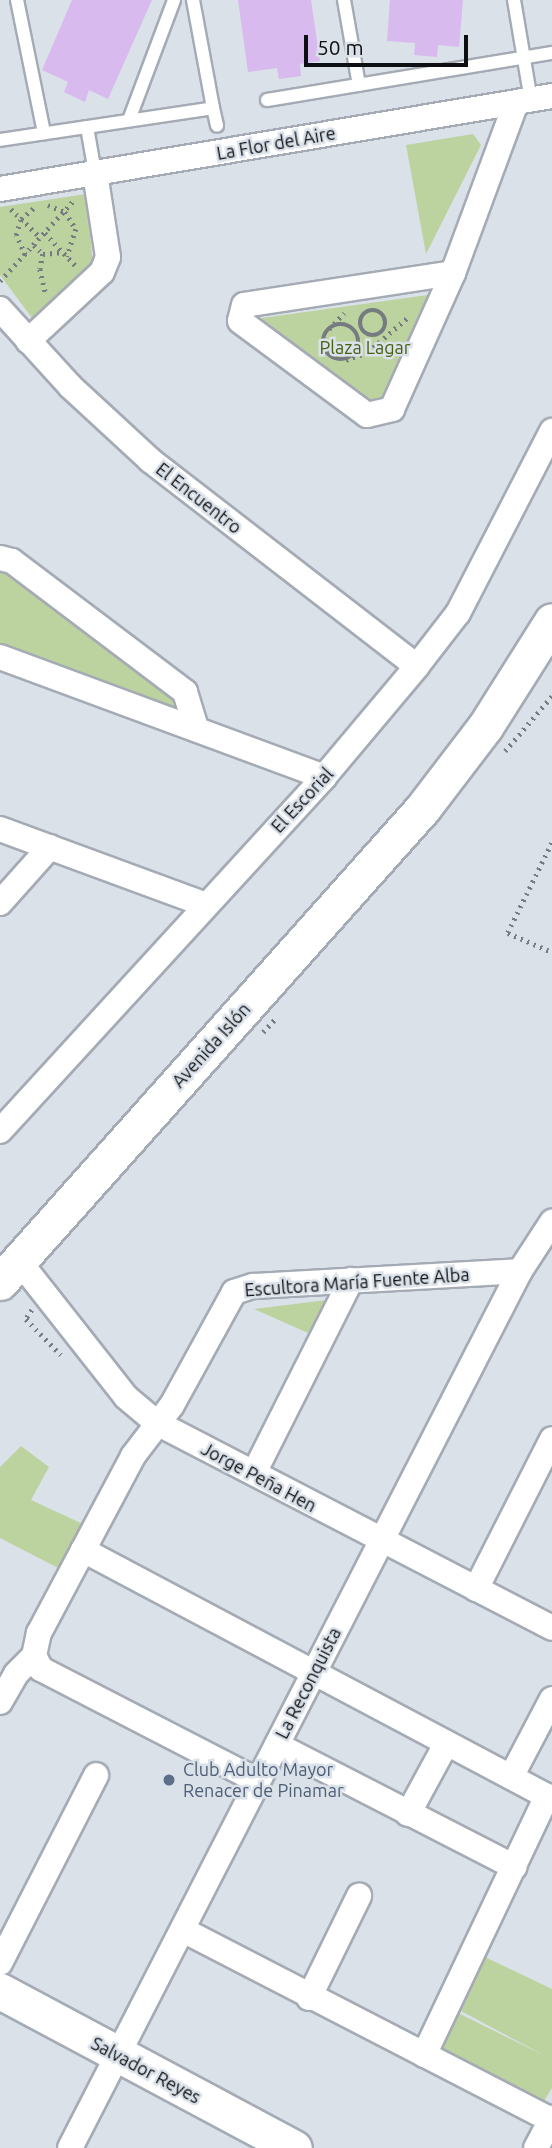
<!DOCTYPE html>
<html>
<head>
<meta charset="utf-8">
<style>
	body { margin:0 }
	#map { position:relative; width:552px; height:2148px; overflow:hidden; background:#dae1e9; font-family:Ubuntu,sans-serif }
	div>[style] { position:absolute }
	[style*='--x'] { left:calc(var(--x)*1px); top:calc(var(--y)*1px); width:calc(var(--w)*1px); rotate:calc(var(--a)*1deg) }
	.green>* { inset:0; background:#bdd39f }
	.building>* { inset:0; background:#d8baee }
	.path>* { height:4.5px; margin-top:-2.25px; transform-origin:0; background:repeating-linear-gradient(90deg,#767b80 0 2px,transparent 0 7px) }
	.path>.ring { margin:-2.25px; padding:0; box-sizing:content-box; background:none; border:4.5px solid #767b80; border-radius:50% }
	.roads { filter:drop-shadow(2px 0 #a5abb4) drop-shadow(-2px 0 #a5abb4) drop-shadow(0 2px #a5abb4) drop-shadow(0 -2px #a5abb4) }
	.lane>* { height:12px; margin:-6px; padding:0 6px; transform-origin:6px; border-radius:6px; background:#fff }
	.street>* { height:24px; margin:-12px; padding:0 12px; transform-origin:12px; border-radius:12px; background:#fff }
	.secondary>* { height:35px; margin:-17.5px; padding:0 17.5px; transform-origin:17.5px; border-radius:17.5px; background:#fff }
	.dots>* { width:19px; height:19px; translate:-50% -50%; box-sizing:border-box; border:4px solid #dae1e9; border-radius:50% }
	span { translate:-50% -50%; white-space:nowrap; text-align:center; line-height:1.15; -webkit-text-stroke:5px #dae1e9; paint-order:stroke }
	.street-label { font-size:18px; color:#0d0f12 }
	.park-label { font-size:18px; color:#466110 }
	.service-label { font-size:18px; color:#4e5e75 }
	.left { translate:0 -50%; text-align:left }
	.scale { position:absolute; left:304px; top:35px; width:164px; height:32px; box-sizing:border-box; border:4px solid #0d0f12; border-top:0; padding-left:9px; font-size:21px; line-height:24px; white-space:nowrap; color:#0d0f12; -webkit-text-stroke:5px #dae1e9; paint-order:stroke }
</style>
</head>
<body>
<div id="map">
	<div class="green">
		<div style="clip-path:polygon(473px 134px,481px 145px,426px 254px,406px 145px)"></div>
		<div style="clip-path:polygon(86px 194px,93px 264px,32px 318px,0 275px,0 207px)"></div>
		<div style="clip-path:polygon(435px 294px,389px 398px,372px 404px,262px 323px,262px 318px)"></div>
		<div style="clip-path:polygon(0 568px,174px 697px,178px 712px,0 645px)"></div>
		<div style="clip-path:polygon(327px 1300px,308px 1333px,254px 1309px)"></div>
		<div style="clip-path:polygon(21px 1446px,49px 1467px,31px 1500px,85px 1525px,62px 1570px,0 1538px,0 1467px)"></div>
		<div style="clip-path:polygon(485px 1957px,552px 1989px,552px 2088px,541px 2106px,436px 2050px,454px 2011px,547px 2057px,461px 2011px)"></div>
	</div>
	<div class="building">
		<div style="clip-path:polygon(72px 0,152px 0,108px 99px,89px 90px,85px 102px,64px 92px,68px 82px,42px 70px)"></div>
		<div style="clip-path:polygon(238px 0,311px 0,320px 61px,300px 64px,301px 76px,279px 79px,277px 68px,248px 72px)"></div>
		<div style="clip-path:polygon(390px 0,463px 0,459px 47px,438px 45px,437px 57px,414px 55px,415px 43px,387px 41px)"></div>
	</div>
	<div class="path">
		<div style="--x:48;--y:205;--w:18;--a:22"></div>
		<div style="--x:65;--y:212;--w:20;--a:57"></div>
		<div style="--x:76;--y:229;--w:29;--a:108"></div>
		<div style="--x:11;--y:209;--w:42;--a:44"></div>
		<div style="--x:45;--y:233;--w:45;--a:46.8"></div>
		<div style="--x:34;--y:245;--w:13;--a:45"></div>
		<div style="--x:43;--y:254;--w:15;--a:101"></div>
		<div style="--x:40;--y:269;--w:27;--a:77"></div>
		<div style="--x:43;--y:254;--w:20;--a:-6"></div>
		<div style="--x:25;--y:255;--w:22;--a:-114"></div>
		<div style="--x:16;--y:235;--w:17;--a:-73"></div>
		<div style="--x:21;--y:219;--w:20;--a:-41"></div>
		<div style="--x:0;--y:281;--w:111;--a:-47.6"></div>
		<div class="ring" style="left:360px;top:310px;width:21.5px;height:21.5px"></div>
		<div class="ring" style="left:323px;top:324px;width:31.5px;height:31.5px"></div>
		<div style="--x:329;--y:329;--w:22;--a:-47"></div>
		<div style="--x:346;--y:360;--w:23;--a:-20"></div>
		<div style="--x:368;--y:352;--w:52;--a:-41.1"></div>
		<div style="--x:505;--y:751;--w:72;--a:-49.5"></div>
		<div style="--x:552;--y:843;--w:100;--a:116.1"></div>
		<div style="--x:508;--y:933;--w:48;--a:23.4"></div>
		<div style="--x:263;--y:1032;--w:19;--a:-47"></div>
		<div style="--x:32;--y:1310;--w:11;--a:124"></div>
		<div style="--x:26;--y:1319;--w:50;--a:45.8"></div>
	</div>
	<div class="roads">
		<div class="lane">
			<div style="--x:17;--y:0;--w:136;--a:78.5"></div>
			<div style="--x:344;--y:0;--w:86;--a:80"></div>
			<div style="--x:514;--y:0;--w:101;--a:80.4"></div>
			<div style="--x:267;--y:100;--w:289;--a:-9.4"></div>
			<div style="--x:213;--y:108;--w:18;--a:77"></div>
			<div style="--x:129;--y:120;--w:128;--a:-69.4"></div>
			<div style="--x:87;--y:127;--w:47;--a:80.1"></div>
			<div style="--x:0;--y:140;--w:215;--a:-8.5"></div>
			<div style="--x:213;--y:108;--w:110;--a:-100.5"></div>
		</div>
		<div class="street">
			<div style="--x:0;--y:189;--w:560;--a:-9.56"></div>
			<div style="--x:453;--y:273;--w:211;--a:171.3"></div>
			<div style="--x:244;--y:305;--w:16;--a:104"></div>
			<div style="--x:240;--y:321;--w:158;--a:36.5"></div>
			<div style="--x:367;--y:415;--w:26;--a:-13"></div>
			<div style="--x:392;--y:409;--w:149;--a:-65.8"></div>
			<div style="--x:453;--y:273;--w:181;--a:-69.7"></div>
			<div style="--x:0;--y:309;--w:105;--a:47.7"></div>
			<div style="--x:71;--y:387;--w:108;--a:42.7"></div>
			<div style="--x:150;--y:460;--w:337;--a:37.7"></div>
			<div style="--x:28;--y:341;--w:101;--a:-43"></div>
			<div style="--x:102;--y:272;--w:16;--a:-68"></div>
			<div style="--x:108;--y:257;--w:85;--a:-98.8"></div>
			<div style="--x:0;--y:558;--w:12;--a:14"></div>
			<div style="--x:12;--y:561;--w:217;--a:37.1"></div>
			<div style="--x:185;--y:692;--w:39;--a:73"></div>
			<div style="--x:0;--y:657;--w:346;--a:20.3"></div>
			<div style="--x:0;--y:829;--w:217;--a:20.2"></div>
			<div style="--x:0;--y:903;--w:75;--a:-48.2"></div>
			<div style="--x:0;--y:1131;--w:480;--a:-47.5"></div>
			<div style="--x:324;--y:777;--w:145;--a:-50"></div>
			<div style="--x:417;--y:666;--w:67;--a:-52.3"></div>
			<div style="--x:458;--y:613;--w:205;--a:-62.7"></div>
			<div style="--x:19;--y:1261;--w:173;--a:51.8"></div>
			<div style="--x:126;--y:1397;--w:40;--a:40"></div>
			<div style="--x:157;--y:1423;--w:445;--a:27.4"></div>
			<div style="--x:254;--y:1473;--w:216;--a:-63.3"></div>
			<div style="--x:83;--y:1550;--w:531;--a:27.96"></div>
			<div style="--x:476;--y:1589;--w:168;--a:-63.1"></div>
			<div style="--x:0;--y:1702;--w:32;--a:-60"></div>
			<div style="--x:16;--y:1674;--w:25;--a:-45"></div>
			<div style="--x:277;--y:1745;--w:267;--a:27.2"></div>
			<div style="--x:511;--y:1777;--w:88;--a:-62.3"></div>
			<div style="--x:258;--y:1781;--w:244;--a:-152.7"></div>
			<div style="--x:41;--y:1669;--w:15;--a:-118"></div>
			<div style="--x:34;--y:1656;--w:24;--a:-78"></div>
			<div style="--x:39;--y:1633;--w:200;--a:-62"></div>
			<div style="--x:133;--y:1456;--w:64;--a:-52.6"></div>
			<div style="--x:172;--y:1405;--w:129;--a:-61.2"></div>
			<div style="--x:234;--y:1292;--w:20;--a:-18"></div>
			<div style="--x:253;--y:1286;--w:267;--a:-3.2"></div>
			<div style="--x:408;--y:1814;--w:80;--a:-61.5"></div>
			<div style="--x:185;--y:1931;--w:412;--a:27.3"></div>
			<div style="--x:0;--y:1963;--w:211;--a:-62.9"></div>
			<div style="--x:309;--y:1998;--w:114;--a:-63.9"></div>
			<div style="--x:424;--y:2055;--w:287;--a:-64.6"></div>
			<div style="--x:70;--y:2148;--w:986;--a:-62.84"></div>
			<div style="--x:520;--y:1271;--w:59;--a:-56.9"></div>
			<div style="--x:536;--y:2148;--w:34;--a:-62"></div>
		</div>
		<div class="secondary">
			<div style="--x:0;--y:1282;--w:635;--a:-48.25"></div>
			<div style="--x:423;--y:808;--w:102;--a:-52.6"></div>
			<div style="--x:485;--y:727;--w:125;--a:-57.7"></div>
			<div style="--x:0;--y:1991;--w:333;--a:28.1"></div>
		</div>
	</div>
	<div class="dots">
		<div style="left:169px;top:1780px;background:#5c6f8a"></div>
	</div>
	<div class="street-label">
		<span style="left:276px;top:143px;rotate:-10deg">La Flor del Aire</span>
		<span style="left:199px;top:498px;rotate:38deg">El Encuentro</span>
		<span style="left:302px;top:800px;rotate:-47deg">El Escorial</span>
		<span style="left:211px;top:1045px;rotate:-48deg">Avenida Islón</span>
		<span style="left:357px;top:1282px;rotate:-4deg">Escultora María Fuente Alba</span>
		<span style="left:259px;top:1477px;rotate:28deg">Jorge Peña Hen</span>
		<span style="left:308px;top:1683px;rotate:-63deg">La Reconquista</span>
		<span style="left:146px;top:2070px;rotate:28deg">Salvador Reyes</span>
	</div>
	<div class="park-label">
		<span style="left:365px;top:347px">Plaza Lagar</span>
	</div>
	<div class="service-label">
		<span class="left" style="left:183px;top:1780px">Club Adulto Mayor<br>Renacer de Pinamar</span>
	</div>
	<div class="scale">50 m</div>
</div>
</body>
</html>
